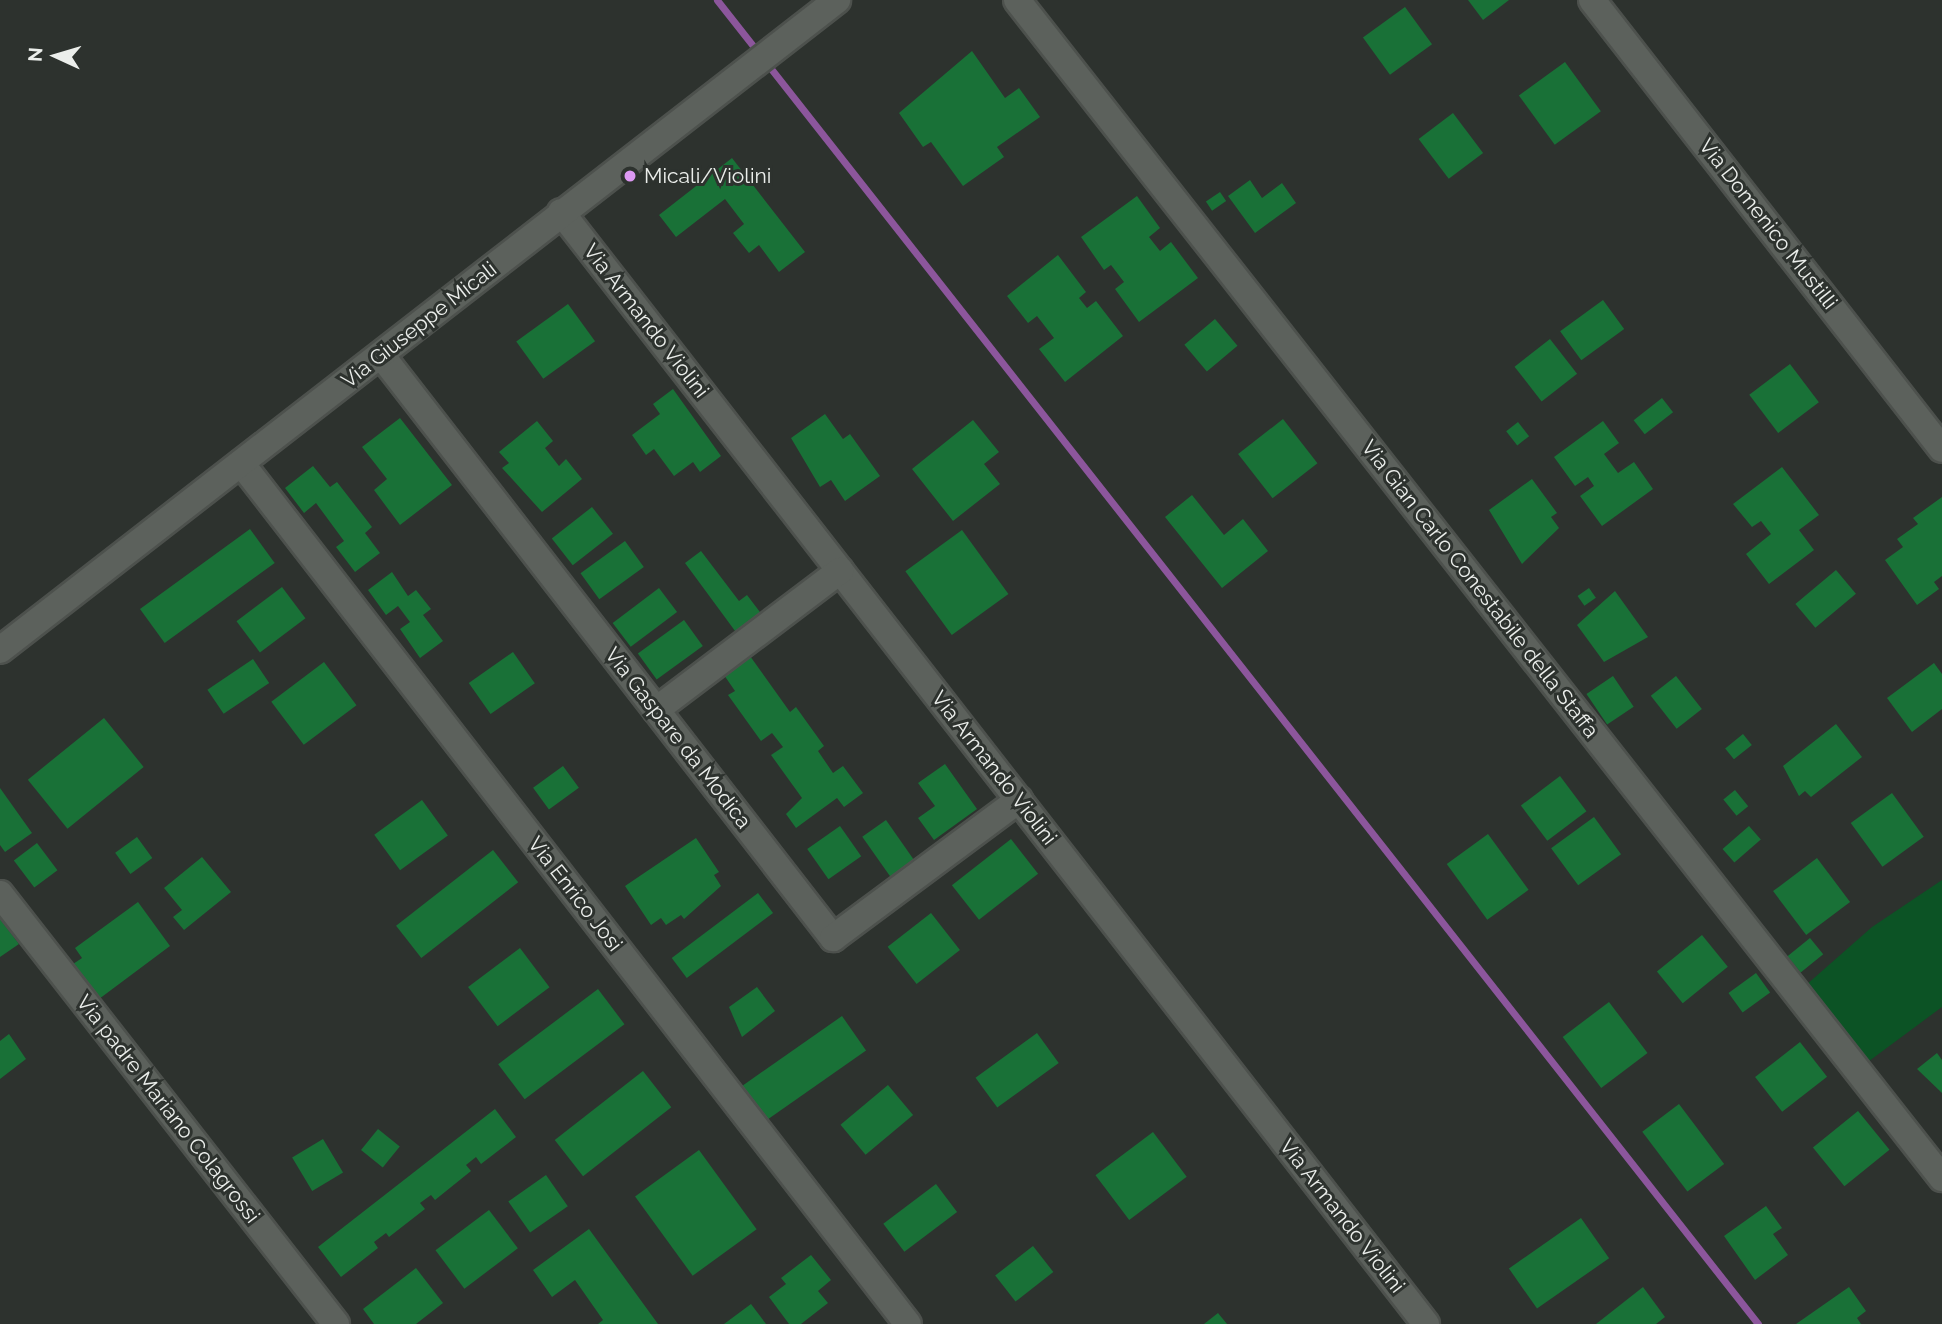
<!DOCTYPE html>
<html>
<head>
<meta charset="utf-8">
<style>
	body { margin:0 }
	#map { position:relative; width:1942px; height:1324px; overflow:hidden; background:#2d322e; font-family:Raleway,sans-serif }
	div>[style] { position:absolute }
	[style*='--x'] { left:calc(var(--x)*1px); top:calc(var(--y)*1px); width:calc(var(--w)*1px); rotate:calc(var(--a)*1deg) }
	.green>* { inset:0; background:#0c5325 }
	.stream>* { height:7px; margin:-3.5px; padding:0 3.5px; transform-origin:3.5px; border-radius:3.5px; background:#8c569c }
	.building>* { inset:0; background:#197137; transform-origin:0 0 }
	.roads { filter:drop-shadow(2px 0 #4d514d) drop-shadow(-2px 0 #4d514d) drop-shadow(0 2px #4d514d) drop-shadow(0 -2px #4d514d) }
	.street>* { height:26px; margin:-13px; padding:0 13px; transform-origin:13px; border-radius:13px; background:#5c615c }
	.dots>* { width:19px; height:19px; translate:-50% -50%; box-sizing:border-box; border:4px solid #2d322e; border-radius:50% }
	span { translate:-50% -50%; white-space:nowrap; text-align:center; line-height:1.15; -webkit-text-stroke:6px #2d322e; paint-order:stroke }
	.poi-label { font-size:21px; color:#ebeeeb }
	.left { translate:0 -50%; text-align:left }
	.street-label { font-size:21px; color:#ebeeeb }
	.north { position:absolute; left:21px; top:21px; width:70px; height:70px; -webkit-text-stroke:5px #2d322e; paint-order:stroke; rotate:274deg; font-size:19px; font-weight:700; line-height:28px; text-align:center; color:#ebeeeb }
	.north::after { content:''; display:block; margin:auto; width:24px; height:32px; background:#ebeeeb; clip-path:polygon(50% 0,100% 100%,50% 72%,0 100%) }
</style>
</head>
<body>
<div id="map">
	<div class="green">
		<div style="clip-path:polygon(1942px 880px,1942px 1007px,1857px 1070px,1797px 993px,1872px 927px)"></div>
	</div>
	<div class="stream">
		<div style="--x:717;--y:0;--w:1684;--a:51.82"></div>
	</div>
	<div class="building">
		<div style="clip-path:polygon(1468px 0,1509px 0,1483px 20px)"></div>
		<div style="left:1405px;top:7px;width:46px;height:52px;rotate:54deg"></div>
		<div style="clip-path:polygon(972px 51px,1005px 98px,1019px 88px,1040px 117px,997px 147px,1004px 157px,963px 186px,931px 142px,923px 147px,899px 113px)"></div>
		<div style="left:1565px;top:62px;width:61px;height:57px;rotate:54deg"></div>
		<div style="left:1453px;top:113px;width:50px;height:43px;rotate:53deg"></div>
		<div style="clip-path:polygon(732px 158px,805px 252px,779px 272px,759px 245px,749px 253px,733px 233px,744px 224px,725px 199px,676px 237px,659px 215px)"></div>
		<div style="clip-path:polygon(1250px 180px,1262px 198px,1282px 183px,1296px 203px,1255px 233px,1228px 196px)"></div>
		<div style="left:1220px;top:192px;width:11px;height:17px;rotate:56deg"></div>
		<div style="clip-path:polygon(1137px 196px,1160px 228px,1149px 237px,1160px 251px,1171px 242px,1198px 278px,1139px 322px,1115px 289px,1124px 282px,1111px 265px,1104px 270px,1081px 237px)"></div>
		<div style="clip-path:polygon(1058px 255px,1086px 292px,1079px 298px,1087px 308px,1096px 301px,1123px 336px,1065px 382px,1039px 349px,1054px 338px,1037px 316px,1028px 323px,1007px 296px)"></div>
		<div style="left:1603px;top:300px;width:36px;height:53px;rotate:54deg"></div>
		<div style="left:568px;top:304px;width:46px;height:64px;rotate:54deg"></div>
		<div style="left:1215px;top:319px;width:35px;height:40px;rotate:50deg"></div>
		<div style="left:1550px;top:339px;width:44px;height:45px;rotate:52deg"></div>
		<div style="left:1790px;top:364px;width:48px;height:51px;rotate:53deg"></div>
		<div style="clip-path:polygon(673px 389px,721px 456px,700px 472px,693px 462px,674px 476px,654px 449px,646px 455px,632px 435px,660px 414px,653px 404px)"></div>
		<div style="left:1662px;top:398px;width:18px;height:36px;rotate:52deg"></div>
		<div style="clip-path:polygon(825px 414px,843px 439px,850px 434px,880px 476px,845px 501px,831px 480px,820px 487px,791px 438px)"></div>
		<div style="clip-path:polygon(400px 418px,452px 485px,400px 525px,374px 490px,387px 479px,362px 447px)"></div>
		<div style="left:1283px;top:419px;width:56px;height:57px;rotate:52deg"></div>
		<div style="clip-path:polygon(973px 420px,999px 452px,984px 464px,1000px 484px,953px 521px,912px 469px)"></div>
		<div style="clip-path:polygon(537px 421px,553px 441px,545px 448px,559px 466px,566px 459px,582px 479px,542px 512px,502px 468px,509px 463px,499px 452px)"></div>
		<div style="clip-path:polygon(1603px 421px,1619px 443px,1604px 454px,1618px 473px,1634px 462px,1653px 489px,1602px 526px,1580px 496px,1594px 486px,1588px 477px,1575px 486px,1554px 457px)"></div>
		<div style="left:1518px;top:422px;width:18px;height:15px;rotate:52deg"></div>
		<div style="clip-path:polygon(313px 466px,330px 487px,337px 482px,372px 527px,365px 533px,380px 553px,355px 572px,336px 547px,344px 541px,316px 503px,304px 513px,285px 488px)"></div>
		<div style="clip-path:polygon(1782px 467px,1819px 515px,1799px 530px,1814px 550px,1769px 584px,1746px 554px,1771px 534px,1761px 521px,1752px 527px,1733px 504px)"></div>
		<div style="clip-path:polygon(1532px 479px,1557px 513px,1551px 517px,1559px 528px,1522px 564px,1489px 510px)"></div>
		<div style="clip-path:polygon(1192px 495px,1224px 535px,1243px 519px,1268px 551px,1222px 588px,1165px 517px)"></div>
		<div style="clip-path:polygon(1942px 497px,1942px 576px,1934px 582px,1939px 589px,1917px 605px,1885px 560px,1903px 547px,1897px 539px,1918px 524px,1913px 518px)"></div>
		<div style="left:592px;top:507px;width:34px;height:51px;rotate:52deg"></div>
		<div style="left:250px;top:529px;width:42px;height:136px;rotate:54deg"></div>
		<div style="left:962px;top:530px;width:79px;height:70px;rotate:54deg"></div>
		<div style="left:625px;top:541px;width:32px;height:55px;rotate:54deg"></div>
		<div style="clip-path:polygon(701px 551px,739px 601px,747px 595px,763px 616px,738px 635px,685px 563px)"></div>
		<div style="left:1836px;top:570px;width:31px;height:53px;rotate:50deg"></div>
		<div style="clip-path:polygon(392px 572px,408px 596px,416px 590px,431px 609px,423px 615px,443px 641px,420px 658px,400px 629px,410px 622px,398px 606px,386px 615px,368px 590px)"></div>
		<div style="left:282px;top:587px;width:39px;height:57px;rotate:53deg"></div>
		<div style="left:659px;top:588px;width:30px;height:58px;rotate:53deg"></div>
		<div style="left:1589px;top:588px;width:12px;height:14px;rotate:55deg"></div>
		<div style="clip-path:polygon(1615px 591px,1648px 637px,1604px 662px,1577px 625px)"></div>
		<div style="left:684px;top:620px;width:32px;height:57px;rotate:54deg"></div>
		<div style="left:513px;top:652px;width:38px;height:54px;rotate:55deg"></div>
		<div style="clip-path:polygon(750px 656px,790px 712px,796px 707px,824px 746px,818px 751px,833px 773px,843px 766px,863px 793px,844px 807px,837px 798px,796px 828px,786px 814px,802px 798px,771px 755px,783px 747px,772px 733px,761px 741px,728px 695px,735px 691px,724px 675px)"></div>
		<div style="left:253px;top:659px;width:29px;height:55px;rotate:56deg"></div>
		<div style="left:324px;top:662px;width:54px;height:66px;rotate:53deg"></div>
		<div style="clip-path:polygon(1934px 663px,1942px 674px,1942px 709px,1912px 732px,1887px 698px)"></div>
		<div style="left:1613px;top:676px;width:37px;height:32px;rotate:56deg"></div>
		<div style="left:1676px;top:676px;width:42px;height:32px;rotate:52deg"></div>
		<div style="left:104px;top:718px;width:63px;height:98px;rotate:51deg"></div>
		<div style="clip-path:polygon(1836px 724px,1862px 757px,1811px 797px,1805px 791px,1799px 796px,1783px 766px)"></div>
		<div style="left:1743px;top:734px;width:14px;height:23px;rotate:51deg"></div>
		<div style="clip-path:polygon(945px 764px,977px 809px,934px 840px,918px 818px,935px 806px,918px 783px)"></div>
		<div style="left:563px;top:766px;width:27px;height:37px;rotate:54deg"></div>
		<div style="left:1560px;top:776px;width:44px;height:49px;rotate:53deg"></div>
		<div style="clip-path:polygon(0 788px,32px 833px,5px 852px,0 845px)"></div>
		<div style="left:1735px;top:790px;width:21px;height:15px;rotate:51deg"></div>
		<div style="left:1892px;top:793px;width:54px;height:51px;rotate:54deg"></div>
		<div style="left:422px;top:800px;width:44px;height:59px;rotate:54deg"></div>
		<div style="left:1594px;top:817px;width:46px;height:53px;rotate:54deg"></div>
		<div style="left:886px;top:820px;width:54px;height:29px;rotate:55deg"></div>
		<div style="left:840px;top:826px;width:37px;height:40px;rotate:55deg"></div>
		<div style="left:1749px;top:826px;width:18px;height:35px;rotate:49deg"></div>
		<div style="left:1488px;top:834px;width:69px;height:51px;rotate:54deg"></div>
		<div style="left:137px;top:837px;width:26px;height:27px;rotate:54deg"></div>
		<div style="clip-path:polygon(696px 838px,719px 872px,714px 875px,721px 886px,684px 919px,681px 915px,666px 925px,661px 918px,651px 925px,625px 886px)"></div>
		<div style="left:1011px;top:839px;width:44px;height:75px;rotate:52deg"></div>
		<div style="left:37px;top:843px;width:34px;height:29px;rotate:53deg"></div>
		<div style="left:493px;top:850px;width:41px;height:123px;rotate:52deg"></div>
		<div style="clip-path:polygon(202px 857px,231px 892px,184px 930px,173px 917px,182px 910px,164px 888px)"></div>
		<div style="left:1817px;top:858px;width:55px;height:55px;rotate:53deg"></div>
		<div style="left:758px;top:893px;width:25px;height:108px;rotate:53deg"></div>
		<div style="clip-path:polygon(138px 902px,170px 946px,99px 999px,73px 964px,82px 958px,75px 948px)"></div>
		<div style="left:931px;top:913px;width:47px;height:55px;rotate:52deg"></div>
		<div style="clip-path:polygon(0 919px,19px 944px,0 957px)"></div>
		<div style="left:1702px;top:935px;width:41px;height:58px;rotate:51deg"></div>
		<div style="left:1810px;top:938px;width:21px;height:29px;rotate:51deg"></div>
		<div style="left:520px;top:948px;width:49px;height:65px;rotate:53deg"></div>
		<div style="left:1756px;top:973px;width:24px;height:34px;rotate:54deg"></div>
		<div style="clip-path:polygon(757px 987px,775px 1011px,742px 1037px,729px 1007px)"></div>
		<div style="left:598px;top:989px;width:44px;height:125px;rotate:53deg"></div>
		<div style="left:1609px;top:1002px;width:64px;height:58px;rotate:53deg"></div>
		<div style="left:842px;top:1016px;width:42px;height:122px;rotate:55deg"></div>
		<div style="left:1037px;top:1033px;width:37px;height:76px;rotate:54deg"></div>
		<div style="clip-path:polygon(9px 1034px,26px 1059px,0 1079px,0 1041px)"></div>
		<div style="left:1800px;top:1042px;width:44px;height:57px;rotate:52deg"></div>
		<div style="clip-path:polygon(1937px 1053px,1942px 1060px,1942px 1093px,1917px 1069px)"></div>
		<div style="left:643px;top:1071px;width:46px;height:112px;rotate:52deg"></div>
		<div style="left:888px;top:1085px;width:39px;height:62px;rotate:50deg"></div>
		<div style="left:1679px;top:1104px;width:75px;height:46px;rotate:53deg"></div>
		<div style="clip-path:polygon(495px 1109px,516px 1137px,481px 1164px,476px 1157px,466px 1165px,471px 1171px,435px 1200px,431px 1195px,420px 1203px,425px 1209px,389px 1237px,386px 1233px,374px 1242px,378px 1248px,341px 1277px,318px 1247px)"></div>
		<div style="left:1858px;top:1111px;width:50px;height:58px;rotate:51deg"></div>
		<div style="left:378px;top:1129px;width:28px;height:27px;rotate:39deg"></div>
		<div style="left:1153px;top:1132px;width:56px;height:72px;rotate:53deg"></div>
		<div style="left:323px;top:1139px;width:39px;height:36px;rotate:59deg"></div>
		<div style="left:699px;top:1150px;width:98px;height:79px;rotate:54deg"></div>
		<div style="left:546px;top:1175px;width:38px;height:46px;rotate:55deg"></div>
		<div style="left:936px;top:1184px;width:35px;height:66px;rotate:53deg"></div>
		<div style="clip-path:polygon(1766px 1206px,1782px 1228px,1773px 1234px,1788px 1255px,1755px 1280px,1724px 1236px)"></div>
		<div style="left:489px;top:1210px;width:48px;height:67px;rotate:53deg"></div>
		<div style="left:1581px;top:1218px;width:49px;height:88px;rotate:55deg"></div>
		<div style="clip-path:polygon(589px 1229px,658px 1324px,598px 1324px,603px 1320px,575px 1280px,552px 1297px,533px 1270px)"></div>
		<div style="left:1033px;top:1246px;width:33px;height:48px;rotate:52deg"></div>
		<div style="clip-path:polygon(811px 1255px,831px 1280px,818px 1291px,828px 1303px,801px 1324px,789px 1324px,769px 1297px,786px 1284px,781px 1278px)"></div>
		<div style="clip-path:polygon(416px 1268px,443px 1303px,416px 1324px,374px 1324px,363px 1309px)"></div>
		<div style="clip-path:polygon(1643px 1287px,1665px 1317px,1656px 1324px,1596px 1324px)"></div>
		<div style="clip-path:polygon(1849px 1287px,1866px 1311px,1857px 1318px,1861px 1324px,1796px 1324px)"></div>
		<div style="clip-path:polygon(751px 1304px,766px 1324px,724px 1324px)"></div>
		<div style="clip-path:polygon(1218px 1313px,1227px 1324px,1204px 1324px)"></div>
	</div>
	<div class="roads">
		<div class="street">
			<div style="--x:1017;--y:0;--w:1498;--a:51.86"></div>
			<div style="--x:1592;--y:0;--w:569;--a:52.06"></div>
			<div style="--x:561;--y:212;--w:1409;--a:52.12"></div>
			<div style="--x:381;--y:355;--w:738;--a:52.21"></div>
			<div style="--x:833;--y:938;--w:232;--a:-36.6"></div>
			<div style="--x:241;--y:463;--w:1089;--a:52.24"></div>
			<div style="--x:0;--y:650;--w:1060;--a:-37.83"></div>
			<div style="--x:656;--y:710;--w:231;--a:-37.1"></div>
			<div style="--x:0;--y:894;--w:546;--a:52"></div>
		</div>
	</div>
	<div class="dots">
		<div style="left:630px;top:176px;background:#dd99f3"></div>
	</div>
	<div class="poi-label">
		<span class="left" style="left:644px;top:176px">Micali/Violini</span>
	</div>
	<div class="street-label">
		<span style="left:1768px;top:224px;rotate:52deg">Via Domenico Mustilli</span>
		<span style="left:646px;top:321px;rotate:52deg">Via Armando Violini</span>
		<span style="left:419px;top:325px;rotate:-38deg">Via Giuseppe Micali</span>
		<span style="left:1480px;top:589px;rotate:52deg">Via Gian Carlo Conestabile della Staffa</span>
		<span style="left:678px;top:738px;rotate:52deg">Via Gaspare da Modica</span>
		<span style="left:994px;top:768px;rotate:52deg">Via Armando Violini</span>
		<span style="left:575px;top:894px;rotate:52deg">Via Enrico Josi</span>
		<span style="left:168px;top:1109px;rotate:52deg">Via padre Mariano Colagrossi</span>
		<span style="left:1342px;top:1216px;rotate:52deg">Via Armando Violini</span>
	</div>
	<div class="north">N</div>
</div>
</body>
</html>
